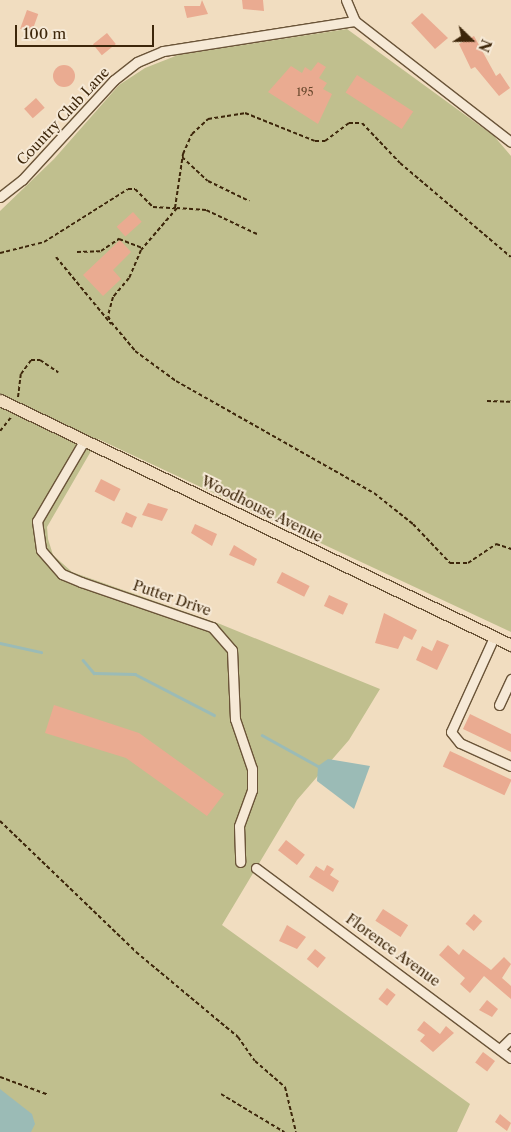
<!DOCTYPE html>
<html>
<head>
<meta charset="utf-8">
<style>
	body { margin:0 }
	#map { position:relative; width:511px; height:1132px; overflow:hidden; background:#f1ddc0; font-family:"Libre Caslon Text",serif }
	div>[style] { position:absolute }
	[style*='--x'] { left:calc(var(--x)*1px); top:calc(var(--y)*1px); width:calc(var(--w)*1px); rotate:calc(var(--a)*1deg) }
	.green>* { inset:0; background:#c0bf8e }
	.water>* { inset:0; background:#9bbbb6 }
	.stream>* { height:2.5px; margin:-1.25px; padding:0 1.25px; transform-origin:1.25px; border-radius:1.25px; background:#9bbbb6 }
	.building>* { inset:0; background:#eaab91; transform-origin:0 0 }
	.round { border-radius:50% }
	.path>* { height:2px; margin-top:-1px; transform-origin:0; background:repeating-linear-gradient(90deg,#3d260a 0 4px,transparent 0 6.5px) }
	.roads { filter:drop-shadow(1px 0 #6a5438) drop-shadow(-1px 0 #6a5438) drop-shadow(0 1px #6a5438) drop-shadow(0 -1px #6a5438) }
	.minor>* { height:9px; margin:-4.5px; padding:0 4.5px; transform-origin:4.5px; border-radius:4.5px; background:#f6e9d6 }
	.major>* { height:11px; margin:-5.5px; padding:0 5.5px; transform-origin:5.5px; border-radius:5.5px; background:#f1ddc0 }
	span { translate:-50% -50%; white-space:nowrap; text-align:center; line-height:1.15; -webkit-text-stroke:4px #f6e9d6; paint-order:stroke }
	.number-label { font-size:11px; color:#68472c }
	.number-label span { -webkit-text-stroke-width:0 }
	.street-label { font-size:14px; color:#3d260a }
	.north { position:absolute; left:446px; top:15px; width:50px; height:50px; -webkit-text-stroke:4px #f6e9d6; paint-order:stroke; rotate:112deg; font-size:14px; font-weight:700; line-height:20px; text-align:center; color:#3d260a }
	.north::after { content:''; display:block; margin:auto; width:18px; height:22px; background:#3d260a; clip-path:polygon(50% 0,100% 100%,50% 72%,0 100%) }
	.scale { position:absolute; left:15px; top:25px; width:139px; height:22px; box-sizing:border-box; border:2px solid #3d260a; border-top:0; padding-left:6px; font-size:15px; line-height:18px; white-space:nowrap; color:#3d260a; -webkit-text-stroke:4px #f6e9d6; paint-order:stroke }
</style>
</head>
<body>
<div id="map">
	<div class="green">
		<div style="clip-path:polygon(347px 29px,494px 136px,511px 156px,511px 632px,98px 439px,47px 527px,48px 539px,53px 555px,72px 572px,220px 624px,380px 689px,349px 740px,297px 800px,222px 925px,470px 1104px,457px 1132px,0 1132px,0 211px,54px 159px,119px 85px,145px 68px,178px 55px)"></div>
	</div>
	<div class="water">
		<div style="clip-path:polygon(328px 759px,370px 766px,354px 809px,317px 781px,318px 766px)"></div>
		<div style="clip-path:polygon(0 1089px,32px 1114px,35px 1124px,31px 1132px,0 1132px)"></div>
	</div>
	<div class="stream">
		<div style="--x:0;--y:643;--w:42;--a:12.4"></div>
		<div style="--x:83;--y:660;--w:17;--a:50"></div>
		<div style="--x:94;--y:673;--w:41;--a:1.4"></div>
		<div style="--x:135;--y:674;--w:89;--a:27.4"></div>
		<div style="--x:262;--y:735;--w:64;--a:29"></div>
	</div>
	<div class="building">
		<div style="clip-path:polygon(202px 0,208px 14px,187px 18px,184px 6px,200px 6px)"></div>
		<div style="clip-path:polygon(242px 0,263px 0,264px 11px,243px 9px)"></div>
		<div style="left:27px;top:10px;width:12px;height:20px;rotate:20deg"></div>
		<div style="clip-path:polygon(422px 13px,448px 38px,435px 49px,411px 23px)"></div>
		<div style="left:107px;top:33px;width:14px;height:18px;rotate:51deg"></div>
		<div style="clip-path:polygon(474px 36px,496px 76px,500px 73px,510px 88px,499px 96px,475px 67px,471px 69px,459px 44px)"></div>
		<div style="clip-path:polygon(318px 62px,326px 67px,319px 78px,327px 83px,323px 89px,332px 94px,318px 124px,268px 92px,291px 66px,302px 73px,305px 67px,311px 71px)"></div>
		<div class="round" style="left:53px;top:65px;width:22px;height:22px"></div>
		<div style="left:357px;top:75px;width:67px;height:21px;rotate:33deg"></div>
		<div style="left:36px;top:98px;width:13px;height:16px;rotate:48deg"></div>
		<div style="left:133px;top:212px;width:13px;height:22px;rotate:48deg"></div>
		<div style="clip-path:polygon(120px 240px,131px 252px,113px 270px,121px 279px,103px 296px,83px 275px)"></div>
		<div style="left:101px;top:479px;width:22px;height:14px;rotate:27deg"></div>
		<div style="clip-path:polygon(148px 503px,168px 509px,162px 521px,142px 515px)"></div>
		<div style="left:126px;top:512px;width:12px;height:12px;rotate:24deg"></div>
		<div style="clip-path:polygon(195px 524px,217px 534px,212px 546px,191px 533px)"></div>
		<div style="clip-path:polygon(234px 545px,257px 559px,254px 566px,229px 555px)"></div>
		<div style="left:282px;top:572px;width:31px;height:12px;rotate:27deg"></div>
		<div style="left:329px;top:595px;width:21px;height:12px;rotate:25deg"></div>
		<div style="clip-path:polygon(384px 613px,417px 630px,412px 640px,404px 636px,398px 649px,375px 643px)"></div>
		<div style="clip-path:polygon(437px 640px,449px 645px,437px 670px,416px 660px,422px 646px,432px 651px)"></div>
		<div style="clip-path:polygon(54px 705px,139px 733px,224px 794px,207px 816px,126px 758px,45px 733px)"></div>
		<div style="clip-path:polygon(470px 714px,511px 734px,511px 752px,463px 729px)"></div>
		<div style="left:450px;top:751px;width:68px;height:17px;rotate:25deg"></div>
		<div style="left:286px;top:840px;width:24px;height:13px;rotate:38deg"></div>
		<div style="clip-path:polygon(327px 865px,334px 869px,330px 875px,339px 881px,333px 892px,309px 877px,316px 866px,324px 871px)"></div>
		<div style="left:383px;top:909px;width:30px;height:14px;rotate:33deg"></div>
		<div style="left:474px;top:914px;width:11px;height:13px;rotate:41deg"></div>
		<div style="clip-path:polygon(287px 925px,306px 937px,297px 949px,279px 941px)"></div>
		<div style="clip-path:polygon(448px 945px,459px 955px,463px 949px,491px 970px,504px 957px,511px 964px,502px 978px,511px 986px,511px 999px,484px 976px,470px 993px,460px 984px,465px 978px,439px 955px)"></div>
		<div style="left:315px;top:949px;width:14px;height:13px;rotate:39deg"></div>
		<div style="left:387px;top:988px;width:11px;height:14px;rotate:38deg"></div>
		<div style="clip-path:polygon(487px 1000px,498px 1009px,492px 1017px,479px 1010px)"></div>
		<div style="clip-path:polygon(424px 1021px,440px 1034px,446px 1026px,454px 1033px,433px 1052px,420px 1041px,425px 1035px,417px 1030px)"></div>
		<div style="left:483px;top:1052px;width:15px;height:13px;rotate:37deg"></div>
		<div style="clip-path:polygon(500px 1114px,511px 1123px,507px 1131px,495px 1122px)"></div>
	</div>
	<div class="path">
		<div style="--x:182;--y:157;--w:35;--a:43"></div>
		<div style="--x:208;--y:181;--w:46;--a:26"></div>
		<div style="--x:257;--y:234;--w:56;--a:-154.8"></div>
		<div style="--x:206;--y:210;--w:29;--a:-176"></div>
		<div style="--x:177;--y:208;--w:55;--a:130.6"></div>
		<div style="--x:141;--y:250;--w:30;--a:113"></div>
		<div style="--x:129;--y:278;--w:25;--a:130"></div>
		<div style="--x:113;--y:297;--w:20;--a:105"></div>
		<div style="--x:108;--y:316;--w:7;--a:63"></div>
		<div style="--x:111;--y:322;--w:38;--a:50"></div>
		<div style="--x:135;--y:351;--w:51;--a:36.2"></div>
		<div style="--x:176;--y:381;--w:227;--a:29.5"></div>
		<div style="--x:374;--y:493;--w:50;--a:38.5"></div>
		<div style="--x:413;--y:524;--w:54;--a:46.5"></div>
		<div style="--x:450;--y:563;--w:18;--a:0"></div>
		<div style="--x:468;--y:563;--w:34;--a:-34"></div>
		<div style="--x:496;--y:544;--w:16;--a:18"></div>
		<div style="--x:77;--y:252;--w:24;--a:-2"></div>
		<div style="--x:101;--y:251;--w:22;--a:-34"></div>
		<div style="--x:119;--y:239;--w:26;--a:21"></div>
		<div style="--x:0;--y:253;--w:45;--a:-14"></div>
		<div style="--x:44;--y:242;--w:99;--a:-32.2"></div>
		<div style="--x:128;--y:189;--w:7;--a:0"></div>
		<div style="--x:135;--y:189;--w:25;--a:45"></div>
		<div style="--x:153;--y:207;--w:22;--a:3"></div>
		<div style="--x:175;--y:208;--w:55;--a:-81.6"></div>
		<div style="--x:183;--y:154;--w:22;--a:-66"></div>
		<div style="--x:192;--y:134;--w:22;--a:-43"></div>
		<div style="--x:208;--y:119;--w:37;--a:-9"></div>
		<div style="--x:245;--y:113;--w:75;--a:21.8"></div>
		<div style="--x:315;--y:141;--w:10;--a:0"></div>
		<div style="--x:325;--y:141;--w:30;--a:-37"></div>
		<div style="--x:349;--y:123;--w:13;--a:0"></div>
		<div style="--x:362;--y:123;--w:55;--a:46.5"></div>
		<div style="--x:400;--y:163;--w:145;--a:40.3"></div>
		<div style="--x:56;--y:257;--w:87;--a:50.6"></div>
		<div style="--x:18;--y:397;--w:23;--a:-83"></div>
		<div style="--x:21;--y:374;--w:17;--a:-54"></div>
		<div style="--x:31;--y:360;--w:9;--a:0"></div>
		<div style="--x:40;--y:360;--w:22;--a:34"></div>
		<div style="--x:487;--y:401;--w:24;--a:2"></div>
		<div style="--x:0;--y:431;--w:19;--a:-51"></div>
		<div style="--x:0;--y:821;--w:189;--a:43.9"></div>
		<div style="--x:136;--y:952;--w:133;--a:39.8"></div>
		<div style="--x:238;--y:1037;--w:29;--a:55"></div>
		<div style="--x:255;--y:1061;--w:40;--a:41"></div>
		<div style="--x:285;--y:1087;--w:46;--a:76.3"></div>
		<div style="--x:0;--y:1077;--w:52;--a:20.2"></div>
		<div style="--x:221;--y:1094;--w:74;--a:31.1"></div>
	</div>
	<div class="roads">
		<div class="minor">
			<div style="--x:346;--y:0;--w:23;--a:67"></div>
			<div style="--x:355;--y:21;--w:197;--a:37.8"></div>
			<div style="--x:0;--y:197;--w:28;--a:-38"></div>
			<div style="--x:22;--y:180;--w:136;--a:-47.4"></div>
			<div style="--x:114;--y:80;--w:29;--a:-38"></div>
			<div style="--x:137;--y:62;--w:28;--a:-23"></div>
			<div style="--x:163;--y:51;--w:194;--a:-8.9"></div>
			<div style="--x:84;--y:441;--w:93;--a:120.4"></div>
			<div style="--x:37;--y:521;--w:29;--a:82"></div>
			<div style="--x:41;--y:550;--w:32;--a:49"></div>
			<div style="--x:62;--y:574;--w:21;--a:23"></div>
			<div style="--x:81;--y:582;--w:139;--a:19"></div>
			<div style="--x:212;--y:627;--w:30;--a:49"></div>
			<div style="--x:232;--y:650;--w:69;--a:87.5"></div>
			<div style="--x:235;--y:719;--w:53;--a:71.2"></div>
			<div style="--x:252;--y:769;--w:21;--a:90"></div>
			<div style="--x:252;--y:790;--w:38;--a:110"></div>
			<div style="--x:239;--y:826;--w:36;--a:88"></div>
			<div style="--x:494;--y:637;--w:104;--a:114.4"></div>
			<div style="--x:451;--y:732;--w:14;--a:51"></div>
			<div style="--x:460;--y:743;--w:56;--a:24.3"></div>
			<div style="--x:499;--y:705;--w:29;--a:-65"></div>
			<div style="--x:256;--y:868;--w:318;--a:36.7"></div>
			<div style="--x:501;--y:1048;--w:14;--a:-45"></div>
		</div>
		<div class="major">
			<div style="--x:0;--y:400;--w:567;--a:25.62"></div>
		</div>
	</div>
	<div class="number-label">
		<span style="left:305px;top:92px">195</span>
	</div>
	<div class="street-label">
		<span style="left:63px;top:116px;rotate:-47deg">Country Club Lane</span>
		<span style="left:262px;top:509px;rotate:26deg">Woodhouse Avenue</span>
		<span style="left:172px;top:598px;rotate:19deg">Putter Drive</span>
		<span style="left:393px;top:950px;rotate:36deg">Florence Avenue</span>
	</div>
	<div class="north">N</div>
	<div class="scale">100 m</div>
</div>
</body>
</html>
